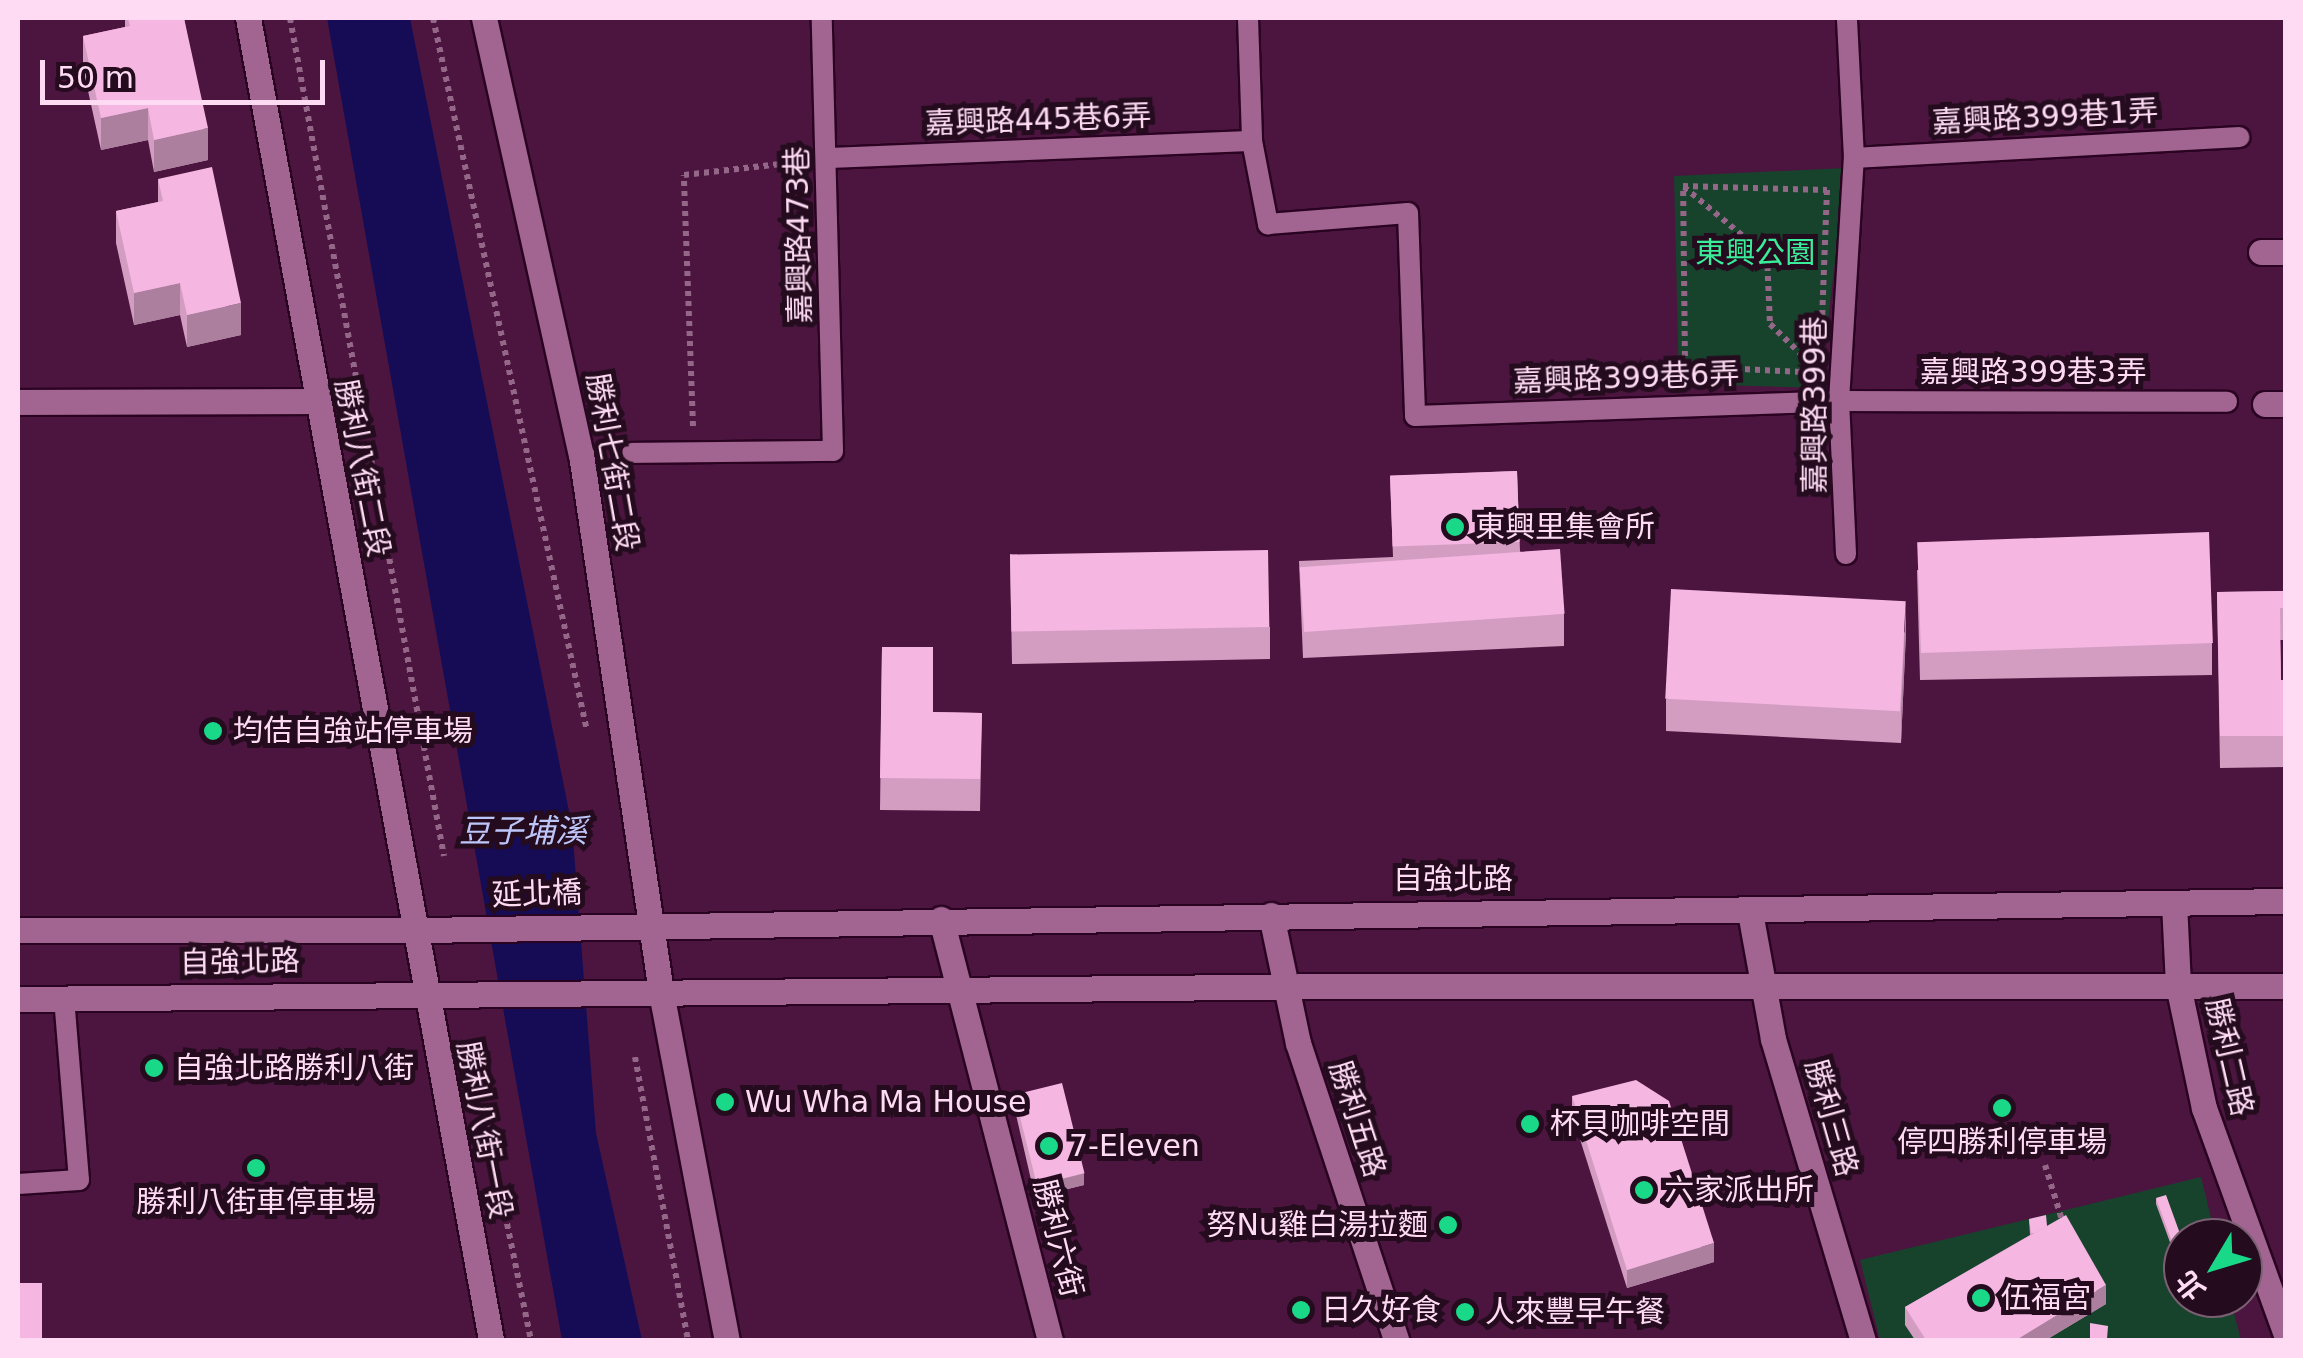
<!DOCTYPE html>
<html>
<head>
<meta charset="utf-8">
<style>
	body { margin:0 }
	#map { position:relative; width:2303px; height:1358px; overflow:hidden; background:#4b153f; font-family:"DejaVu Sans","Noto Sans TC",sans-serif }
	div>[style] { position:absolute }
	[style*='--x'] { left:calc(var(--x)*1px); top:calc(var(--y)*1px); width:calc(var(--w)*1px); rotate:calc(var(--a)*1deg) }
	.green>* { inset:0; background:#17432c }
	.water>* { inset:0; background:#160c56 }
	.path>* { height:6px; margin-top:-3px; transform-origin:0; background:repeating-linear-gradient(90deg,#946688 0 5px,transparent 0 10px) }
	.roads { filter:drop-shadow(2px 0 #2b0322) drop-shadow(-2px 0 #2b0322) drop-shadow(0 2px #2b0322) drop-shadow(0 -2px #2b0322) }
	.service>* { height:20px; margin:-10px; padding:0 10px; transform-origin:10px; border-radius:10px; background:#a26591 }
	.minor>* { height:25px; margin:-12.5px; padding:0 12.5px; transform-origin:12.5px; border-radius:12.5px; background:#a26591 }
	.tertiary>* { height:25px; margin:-12.5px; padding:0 12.5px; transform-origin:12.5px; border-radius:12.5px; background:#a26591 }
	.secondary>* { height:25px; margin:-12.5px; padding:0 12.5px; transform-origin:12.5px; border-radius:12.5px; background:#a26591 }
	.wall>* { inset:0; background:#d39dc2 }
	.shaded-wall>* { inset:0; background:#ac7f9e }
	.building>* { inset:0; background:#f5b6e2; transform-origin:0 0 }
	.dots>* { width:28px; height:28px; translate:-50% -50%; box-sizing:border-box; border:5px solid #240c1e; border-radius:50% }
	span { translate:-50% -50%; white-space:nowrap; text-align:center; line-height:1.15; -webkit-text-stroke:10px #240c1e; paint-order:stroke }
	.street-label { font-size:30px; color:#fedbf3 }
	.park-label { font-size:30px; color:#3aed9a }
	.poi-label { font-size:30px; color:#fedbf3 }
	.left { translate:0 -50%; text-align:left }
	.right { translate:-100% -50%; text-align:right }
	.water-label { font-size:32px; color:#bdc5f9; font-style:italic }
	.frame { position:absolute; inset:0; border:20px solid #fedbf3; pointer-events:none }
	.north { position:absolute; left:2163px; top:1218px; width:100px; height:100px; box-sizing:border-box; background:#240c1e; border:2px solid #7b5f73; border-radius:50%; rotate:232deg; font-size:28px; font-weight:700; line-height:40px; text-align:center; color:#fedbf3 }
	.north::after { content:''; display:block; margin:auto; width:35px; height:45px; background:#19d989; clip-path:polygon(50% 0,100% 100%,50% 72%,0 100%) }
	.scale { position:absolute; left:40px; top:60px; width:285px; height:45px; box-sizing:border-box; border:5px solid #fedbf3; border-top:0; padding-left:12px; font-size:30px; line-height:35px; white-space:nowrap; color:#fedbf3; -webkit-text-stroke:8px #240c1e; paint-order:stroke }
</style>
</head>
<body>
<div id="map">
	<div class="green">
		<div style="clip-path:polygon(1846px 168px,1820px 388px,1679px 384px,1674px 176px)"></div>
		<div style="clip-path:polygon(2201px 1177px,2216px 1238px,2183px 1238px,2183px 1298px,2230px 1298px,2241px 1340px,1880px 1340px,1860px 1260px)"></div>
	</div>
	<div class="water">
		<div style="clip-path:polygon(327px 18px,410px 18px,572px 826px,596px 1133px,642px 1340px,562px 1340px)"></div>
	</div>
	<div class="path">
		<div style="--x:290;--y:18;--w:852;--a:79.59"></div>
		<div style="--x:433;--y:18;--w:729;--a:77.81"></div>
		<div style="--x:1683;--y:186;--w:144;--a:1.6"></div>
		<div style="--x:1827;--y:190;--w:183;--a:92.2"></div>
		<div style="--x:1820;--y:373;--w:135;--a:-177"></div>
		<div style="--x:1685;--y:366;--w:180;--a:-90.6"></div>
		<div style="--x:1684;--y:187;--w:108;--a:39.7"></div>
		<div style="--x:1767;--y:256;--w:68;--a:87.5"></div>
		<div style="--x:1770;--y:324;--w:62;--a:44.3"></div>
		<div style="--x:693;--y:426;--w:251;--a:-92.1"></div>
		<div style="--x:684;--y:175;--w:115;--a:-6.5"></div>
		<div style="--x:635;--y:1057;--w:288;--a:79.4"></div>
		<div style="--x:487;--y:1126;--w:218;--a:78.4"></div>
		<div style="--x:2045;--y:1165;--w:61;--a:72.8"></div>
	</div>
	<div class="roads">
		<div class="service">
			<div style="--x:1248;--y:18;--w:123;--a:88.1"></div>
			<div style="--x:1252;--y:141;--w:85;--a:79.1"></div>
			<div style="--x:1268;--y:224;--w:140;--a:-4.5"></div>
			<div style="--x:1408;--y:213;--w:203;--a:88"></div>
			<div style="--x:1415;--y:416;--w:424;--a:-2"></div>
			<div style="--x:1839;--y:401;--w:388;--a:0.1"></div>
			<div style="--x:827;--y:158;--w:425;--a:-2.3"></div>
			<div style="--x:1854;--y:158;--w:386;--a:-3.1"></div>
			<div style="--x:632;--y:453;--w:201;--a:-0.6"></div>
			<div style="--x:833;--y:451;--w:433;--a:-91.5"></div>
			<div style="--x:1846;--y:554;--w:153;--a:-92.6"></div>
			<div style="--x:1839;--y:401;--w:243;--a:-86.5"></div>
			<div style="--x:1854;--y:158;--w:140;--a:-92.9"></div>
			<div style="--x:18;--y:1184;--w:61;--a:-3.8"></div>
			<div style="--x:79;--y:1180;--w:183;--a:-94.7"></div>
		</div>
		<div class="minor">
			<div style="--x:2261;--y:252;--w:25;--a:0"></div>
			<div style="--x:18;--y:402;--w:298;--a:-0.2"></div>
			<div style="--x:2265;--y:404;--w:21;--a:0"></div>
			<div style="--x:2174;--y:903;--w:82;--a:87.2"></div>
			<div style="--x:2178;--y:985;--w:126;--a:78.1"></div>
			<div style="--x:2204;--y:1108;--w:240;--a:70.1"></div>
			<div style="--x:1750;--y:912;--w:129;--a:79.7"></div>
			<div style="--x:1773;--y:1039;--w:314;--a:73.4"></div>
			<div style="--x:1271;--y:915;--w:131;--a:78.1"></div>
			<div style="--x:1298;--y:1043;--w:313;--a:71.7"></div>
			<div style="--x:941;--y:919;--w:435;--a:75.5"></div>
		</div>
		<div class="tertiary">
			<div style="--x:248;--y:18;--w:1344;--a:79.58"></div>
			<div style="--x:484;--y:18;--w:447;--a:77.5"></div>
			<div style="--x:581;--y:454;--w:544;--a:81.54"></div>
			<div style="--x:661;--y:992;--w:354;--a:79.3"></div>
		</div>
		<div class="secondary">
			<div style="--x:18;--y:930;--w:402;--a:0"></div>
			<div style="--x:420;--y:930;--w:1866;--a:-0.89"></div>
			<div style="--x:18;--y:999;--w:1324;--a:-0.56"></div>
			<div style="--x:1342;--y:986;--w:944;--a:0"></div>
		</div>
	</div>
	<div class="wall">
		<div style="clip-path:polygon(125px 18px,184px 18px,208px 160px,154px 172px,148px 140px,101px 150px,83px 68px,83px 36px,125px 27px)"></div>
		<div style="clip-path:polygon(158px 179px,241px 335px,187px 347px,180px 315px,134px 325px,116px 243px,116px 211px,158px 202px)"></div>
		<div style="clip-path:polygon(1517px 471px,1520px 551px,1564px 614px,1564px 646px,1303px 658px,1299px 561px,1393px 557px,1390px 476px)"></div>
		<div style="clip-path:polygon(2283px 547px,2286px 547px,2286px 640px,2280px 640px,2281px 680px,2286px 680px,2286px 767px,2220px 768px,2217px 592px,2283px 591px)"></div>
		<div style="clip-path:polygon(1010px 554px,1270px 627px,1270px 659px,1012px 664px)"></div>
		<div style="clip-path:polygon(1917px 570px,2212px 643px,2212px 675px,1920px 680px)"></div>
		<div style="clip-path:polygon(1906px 632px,1901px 743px,1666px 731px,1666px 699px)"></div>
		<div style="clip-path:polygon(882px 647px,933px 712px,982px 713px,980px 811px,880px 810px)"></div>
		<div style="clip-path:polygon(1014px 1094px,1084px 1185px,1035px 1197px,1014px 1106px)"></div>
		<div style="clip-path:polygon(1572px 1096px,1714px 1262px,1627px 1288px,1572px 1114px)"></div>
		<div style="clip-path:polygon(2156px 1198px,2183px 1242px,2183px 1254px,2175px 1256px,2156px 1204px)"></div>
		<div style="clip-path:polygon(2029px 1219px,2047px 1226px,2106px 1304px,2046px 1340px,1915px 1340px,1905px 1325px,1905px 1307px,2030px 1235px)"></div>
	</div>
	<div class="shaded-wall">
		<div style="clip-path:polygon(148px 108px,148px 140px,101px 150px,101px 118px)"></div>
		<div style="clip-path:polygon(208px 128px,208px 160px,154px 172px,154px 140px)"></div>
		<div style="clip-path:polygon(180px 283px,180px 315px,134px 325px,134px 293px)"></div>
		<div style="clip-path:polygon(241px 303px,241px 335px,187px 347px,187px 315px)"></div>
		<div style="clip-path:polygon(1906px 601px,1906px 632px,1901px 743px,1901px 711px)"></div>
		<div style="clip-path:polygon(1084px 1173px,1084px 1185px,1035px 1197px,1035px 1184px)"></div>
		<div style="clip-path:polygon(1714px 1243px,1714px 1262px,1627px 1288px,1627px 1270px)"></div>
		<div style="clip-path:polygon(2183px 1247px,2183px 1254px,2175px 1256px,2175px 1250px)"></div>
		<div style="clip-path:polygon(2106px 1285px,2106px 1304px,2046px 1340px,2016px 1340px)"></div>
	</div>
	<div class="building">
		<div style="clip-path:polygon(128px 18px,184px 18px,208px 128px,154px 140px,148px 108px,101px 118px,83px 36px,130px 26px)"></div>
		<div style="clip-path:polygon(212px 167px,241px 303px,187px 315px,180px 283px,134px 293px,116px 211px,163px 201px,158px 179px)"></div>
		<div style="left:1517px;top:471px;width:71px;height:127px;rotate:88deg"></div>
		<div style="left:2209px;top:532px;width:111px;height:292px;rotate:88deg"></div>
		<div style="clip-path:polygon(2283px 547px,2286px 547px,2286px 608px,2280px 608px,2281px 680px,2286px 680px,2286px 736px,2220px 736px,2217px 592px,2284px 591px)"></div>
		<div style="left:1560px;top:549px;width:65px;height:261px;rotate:86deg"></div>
		<div style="left:1268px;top:550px;width:77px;height:258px;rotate:89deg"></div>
		<div style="left:1671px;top:589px;width:235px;height:110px;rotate:3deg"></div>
		<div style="clip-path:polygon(882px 647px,933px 647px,933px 712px,982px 713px,980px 779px,880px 778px)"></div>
		<div style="clip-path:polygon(1636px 1080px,1669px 1101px,1714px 1243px,1627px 1270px,1572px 1096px)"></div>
		<div style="left:1062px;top:1083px;width:93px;height:49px;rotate:76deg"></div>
		<div style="clip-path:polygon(2166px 1195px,2183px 1242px,2183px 1247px,2175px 1250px,2156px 1198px)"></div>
		<div style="clip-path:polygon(2046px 1215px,2047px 1226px,2035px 1233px,2031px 1233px,2029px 1219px)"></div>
		<div style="clip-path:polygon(2066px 1215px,2106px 1285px,2016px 1340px,1926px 1340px,1905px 1307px)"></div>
		<div style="left:18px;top:1283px;width:24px;height:57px"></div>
		<div style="clip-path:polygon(2090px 1323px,2108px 1326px,2107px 1339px,2090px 1340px)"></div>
	</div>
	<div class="dots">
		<div style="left:1455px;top:527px;background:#19d989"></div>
		<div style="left:213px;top:731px;background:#19d989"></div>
		<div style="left:154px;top:1068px;background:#19d989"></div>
		<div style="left:725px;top:1102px;background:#19d989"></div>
		<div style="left:2002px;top:1108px;background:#19d989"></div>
		<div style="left:1530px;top:1124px;background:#19d989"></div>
		<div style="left:1049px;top:1146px;background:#19d989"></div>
		<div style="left:256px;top:1168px;background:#19d989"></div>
		<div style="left:1644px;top:1190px;background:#19d989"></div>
		<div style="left:1448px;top:1225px;background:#19d989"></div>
		<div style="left:1981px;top:1298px;background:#19d989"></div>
		<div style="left:1301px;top:1310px;background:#19d989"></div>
		<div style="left:1465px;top:1312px;background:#19d989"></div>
	</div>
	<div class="street-label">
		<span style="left:2045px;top:117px;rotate:-3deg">嘉興路399巷1弄</span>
		<span style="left:1038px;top:120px;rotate:-2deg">嘉興路445巷6弄</span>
		<span style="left:799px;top:235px;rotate:-91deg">嘉興路473巷</span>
		<span style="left:2033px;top:372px">嘉興路399巷3弄</span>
		<span style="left:1626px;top:378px;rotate:-2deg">嘉興路399巷6弄</span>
		<span style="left:1815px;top:405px;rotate:-90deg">嘉興路399巷</span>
		<span style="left:612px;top:462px;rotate:80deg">勝利七街二段</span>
		<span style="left:362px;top:468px;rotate:79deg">勝利八街二段</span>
		<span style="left:1453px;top:879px">自強北路</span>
		<span style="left:537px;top:894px;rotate:-2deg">延北橋</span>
		<span style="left:240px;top:962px;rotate:-1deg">自強北路</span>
		<span style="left:2229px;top:1057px;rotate:77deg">勝利二路</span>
		<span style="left:1831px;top:1118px;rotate:74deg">勝利三路</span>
		<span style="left:1357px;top:1119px;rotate:72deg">勝利五路</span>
		<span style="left:484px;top:1130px;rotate:79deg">勝利八街一段</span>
		<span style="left:1058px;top:1238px;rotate:76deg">勝利六街</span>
	</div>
	<div class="park-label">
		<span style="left:1755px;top:253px">東興公園</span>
	</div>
	<div class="poi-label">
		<span class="left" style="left:1475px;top:527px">東興里集會所</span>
		<span class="left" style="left:233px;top:731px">均佶自強站停車場</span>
		<span class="left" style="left:174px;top:1068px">自強北路勝利八街</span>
		<span class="left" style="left:745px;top:1102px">Wu Wha Ma House</span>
		<span class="left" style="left:1550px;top:1124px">杯貝咖啡空間</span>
		<span style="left:2002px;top:1142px">停四勝利停車場</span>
		<span class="left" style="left:1069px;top:1146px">7-Eleven</span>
		<span class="left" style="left:1664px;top:1190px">六家派出所</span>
		<span style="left:256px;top:1202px">勝利八街車停車場</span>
		<span class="right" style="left:1428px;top:1225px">努Nu雞白湯拉麵</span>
		<span class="left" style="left:2001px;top:1298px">伍福宮</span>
		<span class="left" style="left:1321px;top:1310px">日久好食</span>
		<span class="left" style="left:1485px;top:1312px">人來豐早午餐</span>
	</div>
	<div class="water-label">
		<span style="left:523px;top:831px">豆子埔溪</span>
	</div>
	<div class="frame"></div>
	<div class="north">北</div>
	<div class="scale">50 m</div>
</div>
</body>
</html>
